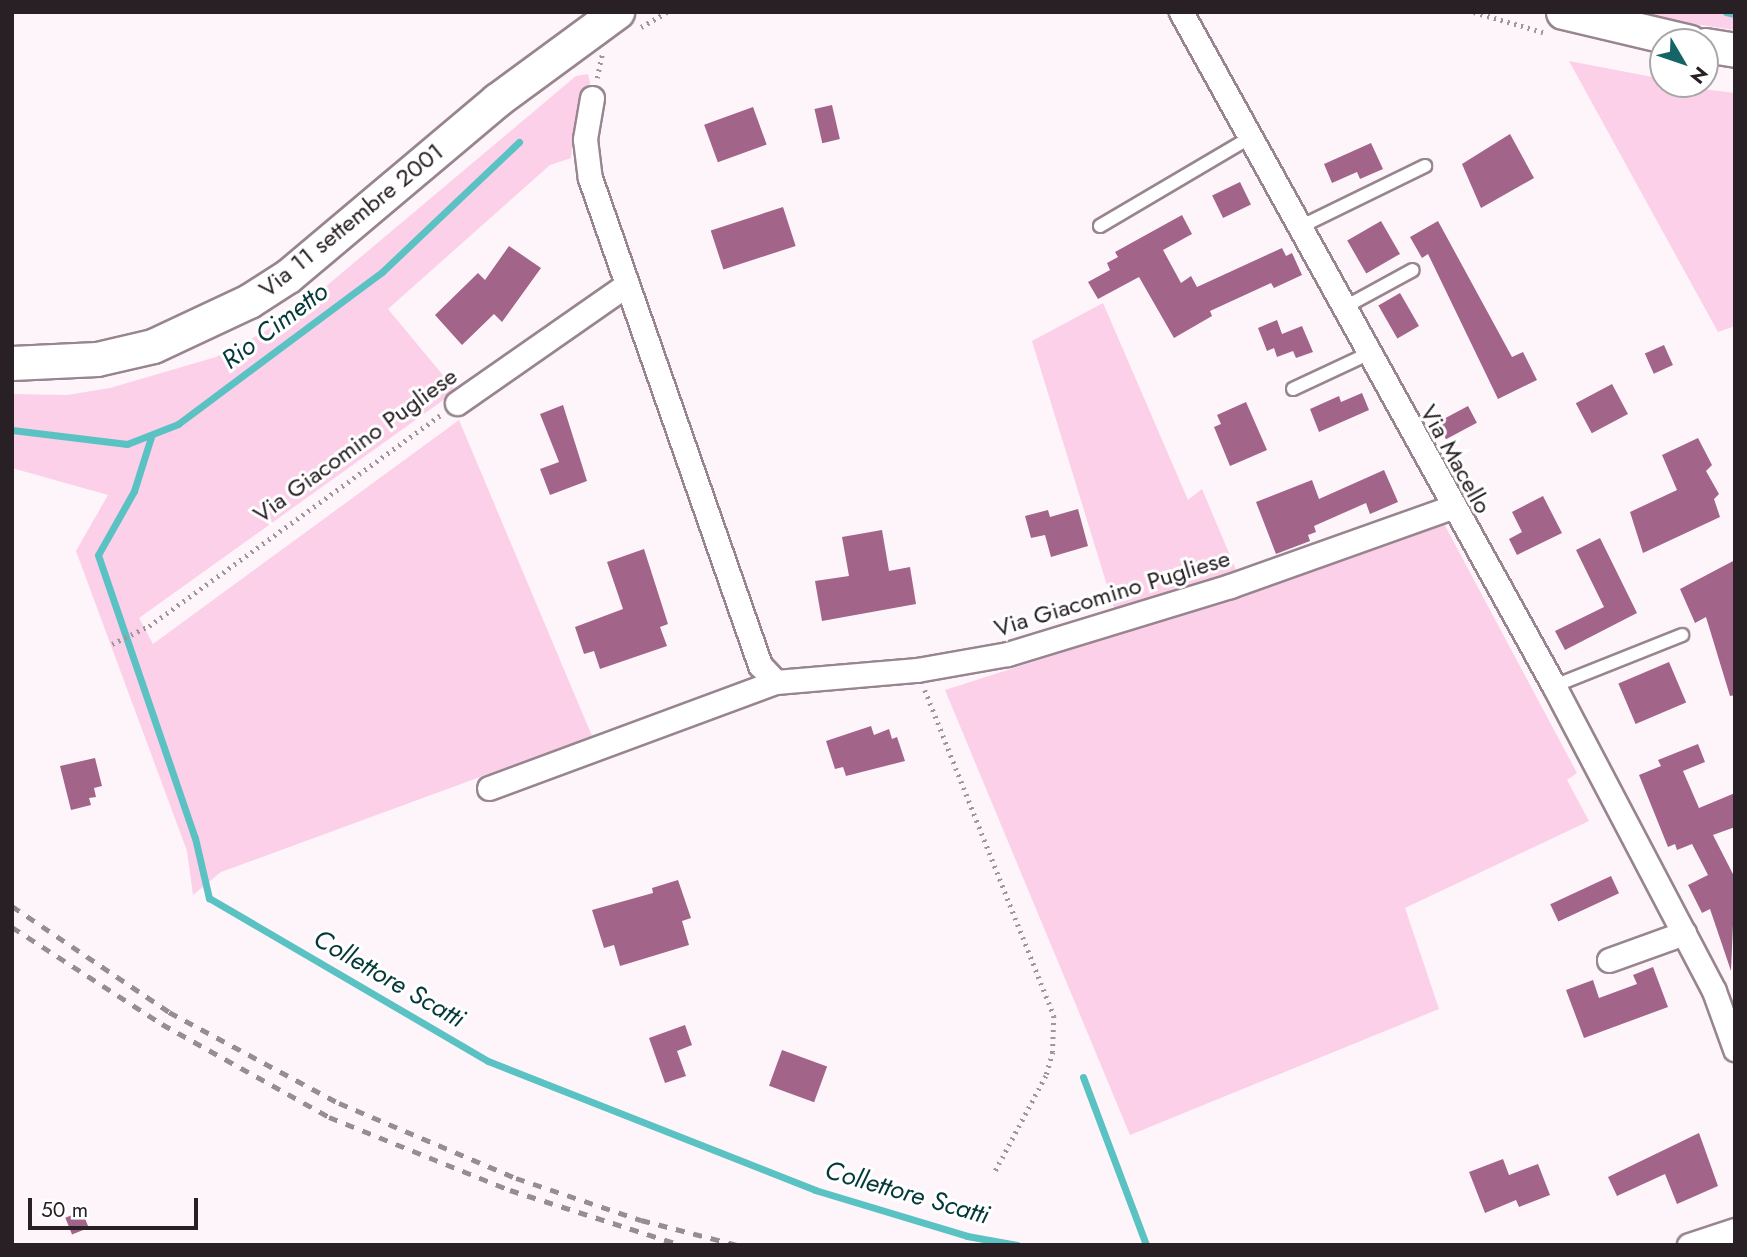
<!DOCTYPE html>
<html>
<head>
<meta charset="utf-8">
<style>
	body { margin:0 }
	#map { position:relative; width:1747px; height:1257px; overflow:hidden; background:#fdf5f9; font-family:Jost,sans-serif }
	div>[style] { position:absolute }
	[style*='--x'] { left:calc(var(--x)*1px); top:calc(var(--y)*1px); width:calc(var(--w)*1px); rotate:calc(var(--a)*1deg) }
	.green>* { inset:0; background:#fcd0e8 }
	.stream>* { height:7px; margin:-3.5px; padding:0 3.5px; transform-origin:3.5px; border-radius:3.5px; background:#5bc2c4 }
	.building>* { inset:0; background:#a3648a; transform-origin:0 0 }
	.path>* { height:4.5px; margin-top:-2.25px; transform-origin:0; background:repeating-linear-gradient(90deg,#9e969a 0 2px,transparent 0 7px) }
	.roads { filter:drop-shadow(2px 0 #98858f) drop-shadow(-2px 0 #98858f) drop-shadow(0 2px #98858f) drop-shadow(0 -2px #98858f) }
	.service>* { height:12px; margin:-6px; padding:0 6px; transform-origin:6px; border-radius:6px; background:#fff }
	.minor>* { height:23px; margin:-11.5px; padding:0 11.5px; transform-origin:11.5px; border-radius:11.5px; background:#fff }
	.secondary>* { height:33px; margin:-16.5px; padding:0 16.5px; transform-origin:16.5px; border-radius:16.5px; background:#fff }
	.rail>* { height:5px; margin-top:-2.5px; transform-origin:0; background:repeating-linear-gradient(90deg,#958d92 0 9px,transparent 0 18px) }
	span { translate:-50% -50%; white-space:nowrap; text-align:center; line-height:1.15; -webkit-text-stroke:6px #fff; paint-order:stroke }
	.street-label { font-size:24px; color:#282025 }
	.water-label { font-size:26px; color:#043839; font-style:italic }
	.frame { position:absolute; inset:0; border:14px solid #282025; pointer-events:none }
	.north { position:absolute; left:1649px; top:28px; width:70px; height:70px; box-sizing:border-box; background:#fff; border:2px solid #a9a6a8; border-radius:50%; rotate:129deg; font-size:19px; font-weight:700; line-height:28px; text-align:center; color:#282025 }
	.north::after { content:''; display:block; margin:auto; width:24px; height:32px; background:#156566; clip-path:polygon(50% 0,100% 100%,50% 72%,0 100%) }
	.scale { position:absolute; left:28px; top:1198px; width:170px; height:32px; box-sizing:border-box; border:4px solid #282025; border-top:0; padding-left:9px; font-size:21px; line-height:24px; white-space:nowrap; color:#282025; -webkit-text-stroke:5px #fff; paint-order:stroke }
</style>
</head>
<body>
<div id="map">
	<div class="green">
		<div style="clip-path:polygon(1632px 12px,1735px 12px,1735px 30px,1647px 17px)"></div>
		<div style="clip-path:polygon(1569px 61px,1663px 79px,1663px 84px,1735px 93px,1735px 326px,1718px 332px)"></div>
		<div style="clip-path:polygon(588px 74px,590px 83px,575px 117px,571px 158px,550px 165px,388px 309px,456px 391px,139px 618px,153px 644px,459px 420px,592px 736px,221px 872px,193px 895px,187px 851px,76px 551px,108px 495px,12px 468px,12px 394px,67px 395px,110px 388px,216px 357px,264px 332px,299px 309px,576px 76px)"></div>
		<div style="clip-path:polygon(1103px 303px,1188px 500px,1202px 489px,1237px 572px,1114px 608px,1032px 341px)"></div>
		<div style="clip-path:polygon(1442px 520px,1577px 773px,1567px 780px,1589px 821px,1405px 908px,1439px 1009px,1130px 1135px,945px 690px,1227px 600px)"></div>
	</div>
	<div class="stream">
		<div style="--x:1726;--y:12;--w:9;--a:13"></div>
		<div style="--x:12;--y:430;--w:116;--a:6.9"></div>
		<div style="--x:127;--y:444;--w:55;--a:-21.4"></div>
		<div style="--x:178;--y:424;--w:254;--a:-36.7"></div>
		<div style="--x:382;--y:272;--w:189;--a:-43.5"></div>
		<div style="--x:151;--y:437;--w:57;--a:107.5"></div>
		<div style="--x:134;--y:491;--w:73;--a:119.4"></div>
		<div style="--x:98;--y:555;--w:299;--a:71.1"></div>
		<div style="--x:195;--y:838;--w:62;--a:76.9"></div>
		<div style="--x:209;--y:898;--w:323;--a:30.3"></div>
		<div style="--x:488;--y:1061;--w:352;--a:21.5"></div>
		<div style="--x:815;--y:1190;--w:159;--a:16.8"></div>
		<div style="--x:967;--y:1236;--w:51;--a:10.2"></div>
		<div style="--x:1083;--y:1077;--w:179;--a:69.4"></div>
	</div>
	<div class="building">
		<div style="left:832px;top:105px;width:35px;height:18px;rotate:77deg"></div>
		<div style="left:753px;top:107px;width:40px;height:52px;rotate:70deg"></div>
		<div style="clip-path:polygon(1510px 134px,1534px 178px,1481px 208px,1462px 164px)"></div>
		<div style="clip-path:polygon(1371px 143px,1383px 169px,1360px 179px,1357px 172px,1332px 183px,1324px 164px)"></div>
		<div style="left:1240px;top:182px;width:25px;height:31px;rotate:64deg"></div>
		<div style="left:783px;top:207px;width:41px;height:76px;rotate:72deg"></div>
		<div style="clip-path:polygon(1182px 215px,1192px 234px,1163px 250px,1181px 283px,1191px 276px,1197px 287px,1282px 248px,1286px 256px,1292px 253px,1302px 275px,1274px 288px,1271px 283px,1210px 311px,1212px 316px,1174px 338px,1139px 277px,1098px 299px,1088px 282px,1110px 270px,1107px 263px,1118px 257px,1115px 252px)"></div>
		<div style="left:1381px;top:221px;width:38px;height:39px;rotate:60deg"></div>
		<div style="clip-path:polygon(1438px 221px,1512px 357px,1523px 352px,1537px 380px,1498px 399px,1428px 254px,1422px 258px,1410px 237px)"></div>
		<div style="clip-path:polygon(509px 246px,541px 268px,502px 322px,494px 314px,462px 345px,435px 315px,478px 273px,485px 280px)"></div>
		<div style="left:1400px;top:293px;width:38px;height:25px;rotate:60deg"></div>
		<div style="clip-path:polygon(1277px 320px,1282px 334px,1302px 326px,1313px 352px,1296px 358px,1293px 351px,1277px 357px,1274px 348px,1267px 351px,1258px 328px)"></div>
		<div style="left:1664px;top:345px;width:22px;height:21px;rotate:66deg"></div>
		<div style="left:1612px;top:384px;width:34px;height:41px;rotate:62deg"></div>
		<div style="clip-path:polygon(1362px 393px,1369px 410px,1319px 432px,1310px 409px,1339px 396px,1341px 402px)"></div>
		<div style="clip-path:polygon(1246px 402px,1267px 450px,1230px 466px,1214px 427px,1221px 424px,1217px 415px)"></div>
		<div style="clip-path:polygon(563px 405px,587px 481px,550px 495px,540px 469px,559px 462px,540px 414px)"></div>
		<div style="left:1468px;top:406px;width:19px;height:35px;rotate:62deg"></div>
		<div style="clip-path:polygon(1698px 438px,1712px 465px,1706px 471px,1719px 494px,1714px 499px,1720px 517px,1643px 553px,1630px 512px,1677px 490px,1662px 455px)"></div>
		<div style="clip-path:polygon(1384px 470px,1398px 502px,1370px 514px,1366px 503px,1314px 526px,1316px 532px,1308px 535px,1310px 541px,1276px 554px,1256px 502px,1312px 480px,1319px 499px)"></div>
		<div style="clip-path:polygon(1543px 496px,1562px 533px,1517px 555px,1509px 539px,1522px 532px,1512px 512px)"></div>
		<div style="clip-path:polygon(1078px 509px,1088px 546px,1051px 557px,1045px 535px,1031px 538px,1025px 516px,1048px 510px,1050px 517px)"></div>
		<div style="clip-path:polygon(882px 530px,889px 571px,910px 567px,916px 604px,822px 621px,815px 581px,849px 576px,842px 537px)"></div>
		<div style="clip-path:polygon(1600px 538px,1637px 613px,1565px 650px,1555px 631px,1604px 607px,1576px 550px)"></div>
		<div style="clip-path:polygon(644px 549px,668px 624px,660px 627px,667px 646px,600px 669px,594px 651px,584px 654px,575px 627px,623px 609px,607px 562px)"></div>
		<div style="clip-path:polygon(1735px 560px,1735px 695px,1730px 696px,1706px 617px,1695px 623px,1680px 589px)"></div>
		<div style="left:1669px;top:662px;width:44px;height:55px;rotate:67deg"></div>
		<div style="clip-path:polygon(871px 726px,874px 735px,889px 729px,892px 739px,897px 737px,905px 761px,846px 776px,843px 767px,835px 769px,826px 741px)"></div>
		<div style="clip-path:polygon(1698px 744px,1705px 762px,1683px 771px,1699px 808px,1735px 793px,1735px 827px,1713px 835px,1735px 878px,1731px 971px,1710px 909px,1702px 913px,1688px 885px,1708px 875px,1692px 844px,1677px 850px,1675px 844px,1668px 847px,1639px 775px,1661px 766px,1658px 760px)"></div>
		<div style="clip-path:polygon(95px 758px,102px 786px,94px 788px,96px 797px,89px 798px,91px 805px,71px 810px,60px 766px)"></div>
		<div style="left:1611px;top:876px;width:19px;height:67px;rotate:65deg"></div>
		<div style="clip-path:polygon(678px 880px,691px 918px,682px 921px,689px 945px,620px 966px,614px 945px,604px 948px,592px 910px,653px 893px,652px 888px)"></div>
		<div style="clip-path:polygon(1653px 967px,1668px 1007px,1584px 1038px,1566px 990px,1593px 980px,1599px 998px,1637px 984px,1633px 975px)"></div>
		<div style="clip-path:polygon(685px 1025px,692px 1045px,677px 1051px,686px 1076px,665px 1083px,649px 1038px)"></div>
		<div style="left:782px;top:1050px;width:48px;height:38px;rotate:20deg"></div>
		<div style="clip-path:polygon(1699px 1133px,1718px 1186px,1677px 1204px,1665px 1174px,1617px 1196px,1608px 1177px)"></div>
		<div style="clip-path:polygon(1503px 1159px,1509px 1175px,1538px 1164px,1550px 1195px,1519px 1207px,1516px 1200px,1485px 1213px,1469px 1172px)"></div>
		<div style="left:82px;top:1211px;width:18px;height:18px;rotate:68deg"></div>
	</div>
	<div class="path">
		<div style="--x:1474;--y:12;--w:72;--a:16.2"></div>
		<div style="--x:641;--y:27;--w:30;--a:-30"></div>
		<div style="--x:597;--y:78;--w:24;--a:-78"></div>
		<div style="--x:112;--y:644;--w:41;--a:-25.9"></div>
		<div style="--x:149;--y:626;--w:360;--a:-35.9"></div>
		<div style="--x:925;--y:690;--w:351;--a:68.4"></div>
		<div style="--x:1054;--y:1016;--w:36;--a:92"></div>
		<div style="--x:1053;--y:1052;--w:25;--a:106"></div>
		<div style="--x:1046;--y:1076;--w:111;--a:118"></div>
	</div>
	<div class="roads">
		<div class="service">
			<div style="--x:1100;--y:226;--w:175;--a:-30.5"></div>
			<div style="--x:1302;--y:226;--w:137;--a:-26"></div>
			<div style="--x:1345;--y:307;--w:77;--a:-28.6"></div>
			<div style="--x:1293;--y:389;--w:85;--a:-25.1"></div>
			<div style="--x:1554;--y:686;--w:138;--a:-21.7"></div>
		</div>
		<div class="minor">
			<div style="--x:1181;--y:12;--w:770;--a:61.04"></div>
			<div style="--x:1554;--y:686;--w:344;--a:62.3"></div>
			<div style="--x:1714;--y:991;--w:62;--a:70.1"></div>
			<div style="--x:592;--y:98;--w:42;--a:99.7"></div>
			<div style="--x:585;--y:139;--w:39;--a:83"></div>
			<div style="--x:590;--y:178;--w:516;--a:70.76"></div>
			<div style="--x:760;--y:665;--w:23;--a:47"></div>
			<div style="--x:457;--y:403;--w:206;--a:-34.9"></div>
			<div style="--x:489;--y:788;--w:306;--a:-20.3"></div>
			<div style="--x:776;--y:682;--w:142;--a:-4.9"></div>
			<div style="--x:917;--y:670;--w:92;--a:-10"></div>
			<div style="--x:1008;--y:654;--w:232;--a:-17"></div>
			<div style="--x:1230;--y:586;--w:236;--a:-19.6"></div>
			<div style="--x:1609;--y:960;--w:80;--a:-19.8"></div>
			<div style="--x:1689;--y:1245;--w:48;--a:-18.1"></div>
		</div>
		<div class="secondary">
			<div style="--x:1563;--y:12;--w:130;--a:13.3"></div>
			<div style="--x:1705;--y:45;--w:30;--a:9"></div>
			<div style="--x:12;--y:363;--w:85;--a:-2.7"></div>
			<div style="--x:97;--y:359;--w:57;--a:-13.1"></div>
			<div style="--x:153;--y:346;--w:106;--a:-25.1"></div>
			<div style="--x:249;--y:301;--w:46;--a:-32.7"></div>
			<div style="--x:288;--y:276;--w:273;--a:-40.1"></div>
			<div style="--x:497;--y:100;--w:149;--a:-36.3"></div>
		</div>
	</div>
	<div class="rail">
		<div style="--x:12;--y:906;--w:189;--a:34"></div>
		<div style="--x:169;--y:1012;--w:193;--a:28.2"></div>
		<div style="--x:339;--y:1103;--w:192;--a:23"></div>
		<div style="--x:516;--y:1178;--w:132;--a:18.6"></div>
		<div style="--x:641;--y:1220;--w:99;--a:14.6"></div>
		<div style="--x:12;--y:927;--w:179;--a:32.9"></div>
		<div style="--x:162;--y:1024;--w:191;--a:29.1"></div>
		<div style="--x:329;--y:1117;--w:195;--a:22"></div>
		<div style="--x:510;--y:1190;--w:180;--a:17.8"></div>
	</div>
	<div class="street-label">
		<span style="left:351px;top:220px;rotate:-39deg">Via 11 settembre 2001</span>
		<span style="left:355px;top:445px;rotate:-36deg">Via Giacomino Pugliese</span>
		<span style="left:1456px;top:459px;rotate:61deg">Via Macello</span>
		<span style="left:1112px;top:593px;rotate:-17deg">Via Giacomino Pugliese</span>
	</div>
	<div class="water-label">
		<span style="left:275px;top:326px;rotate:-37deg">Rio Cimetto</span>
		<span style="left:389px;top:979px;rotate:30deg">Collettore Scatti</span>
		<span style="left:907px;top:1193px;rotate:16deg">Collettore Scatti</span>
	</div>
	<div class="frame"></div>
	<div class="north">N</div>
	<div class="scale">50 m</div>
</div>
</body>
</html>
